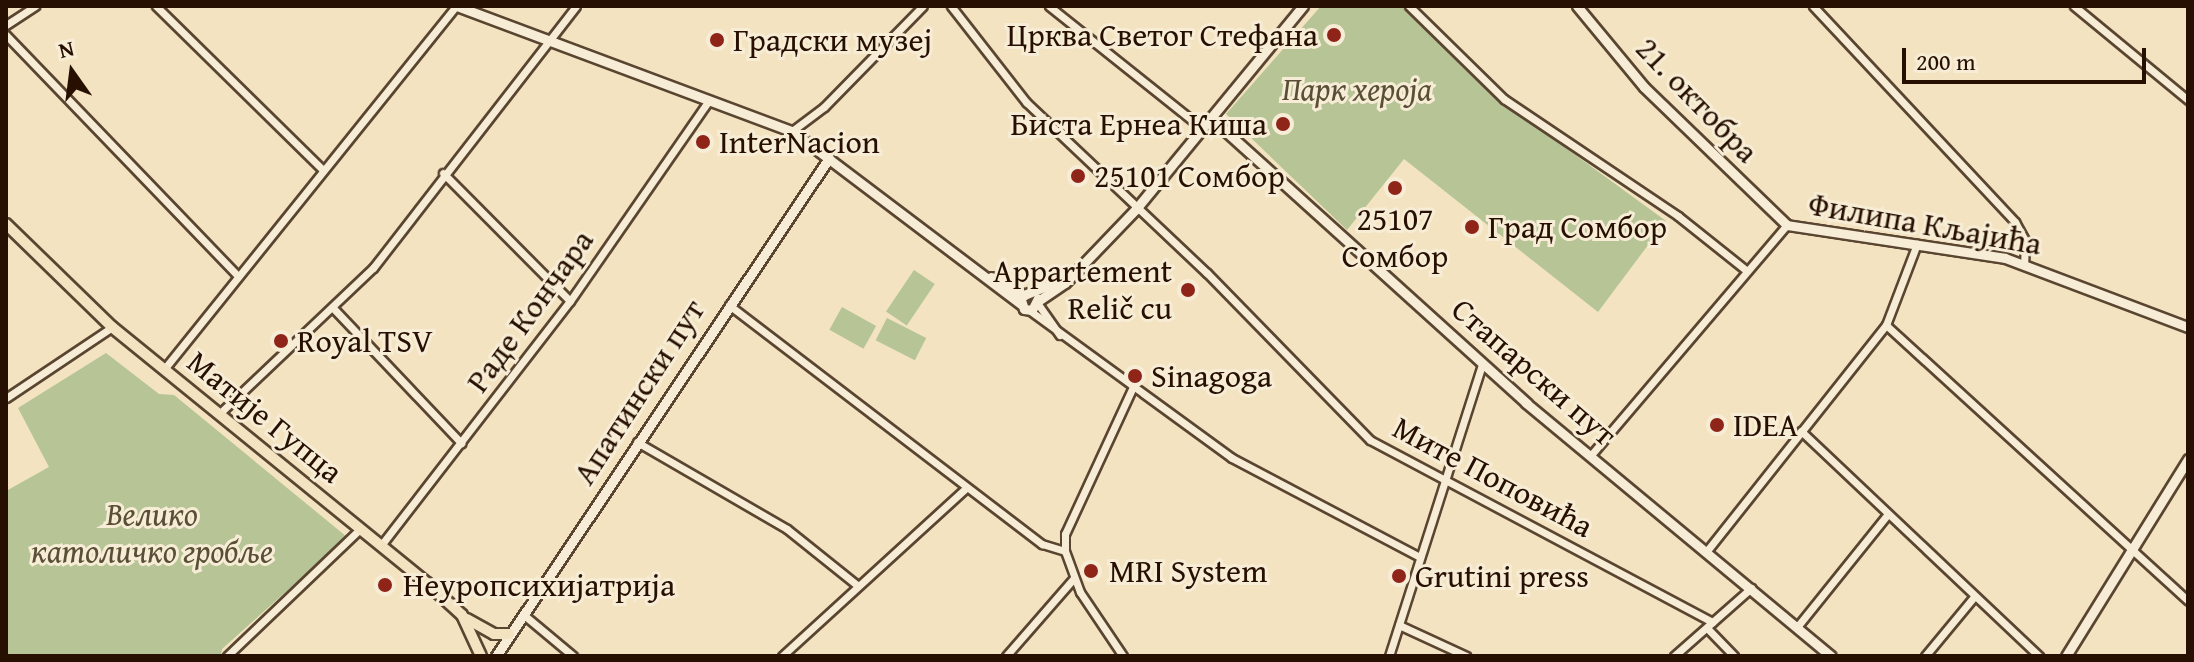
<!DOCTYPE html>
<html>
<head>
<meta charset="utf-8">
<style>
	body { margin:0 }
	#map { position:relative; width:2194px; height:662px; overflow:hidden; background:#f3e3c0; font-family:"Gentium Book Plus",serif }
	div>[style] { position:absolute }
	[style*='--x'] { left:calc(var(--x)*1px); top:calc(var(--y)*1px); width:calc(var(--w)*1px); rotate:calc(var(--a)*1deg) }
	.green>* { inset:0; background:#b6c496; transform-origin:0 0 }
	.roads { filter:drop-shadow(2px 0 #5a4531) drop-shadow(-2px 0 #5a4531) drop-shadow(0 2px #5a4531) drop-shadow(0 -2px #5a4531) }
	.street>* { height:7px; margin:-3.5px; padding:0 3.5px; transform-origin:3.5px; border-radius:3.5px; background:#f7edd6 }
	.secondary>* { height:9px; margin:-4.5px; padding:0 4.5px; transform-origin:4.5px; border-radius:4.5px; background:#f7edd6 }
	.primary>* { height:10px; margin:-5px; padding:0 5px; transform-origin:5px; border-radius:5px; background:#f3e3c0 }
	.dots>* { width:22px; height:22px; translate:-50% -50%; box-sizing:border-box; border:4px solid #f7edd6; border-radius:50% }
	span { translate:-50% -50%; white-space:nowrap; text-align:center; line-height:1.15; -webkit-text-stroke:6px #f7edd6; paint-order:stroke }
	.poi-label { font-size:32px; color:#271001 }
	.right { translate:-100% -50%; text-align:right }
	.left { translate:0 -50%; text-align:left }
	.park-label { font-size:32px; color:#594f35; font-style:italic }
	.street-label { font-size:32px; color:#271001 }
	.frame { position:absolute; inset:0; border:8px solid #271001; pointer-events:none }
	.north { position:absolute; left:32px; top:32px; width:80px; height:80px; -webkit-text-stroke:6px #f7edd6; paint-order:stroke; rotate:346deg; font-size:22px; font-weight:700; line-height:32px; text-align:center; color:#271001 }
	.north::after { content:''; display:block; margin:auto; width:28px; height:36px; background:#271001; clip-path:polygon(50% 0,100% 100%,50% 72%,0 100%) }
	.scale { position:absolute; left:1902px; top:48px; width:244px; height:36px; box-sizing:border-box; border:4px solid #271001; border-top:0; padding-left:10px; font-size:24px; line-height:28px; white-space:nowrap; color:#271001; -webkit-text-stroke:6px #f7edd6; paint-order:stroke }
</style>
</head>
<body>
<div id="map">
	<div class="green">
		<div style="clip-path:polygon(1321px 6px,1401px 6px,1496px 97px,1666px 221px,1598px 312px,1404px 159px,1347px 230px,1226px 114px)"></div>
		<div style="left:914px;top:270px;width:25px;height:50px;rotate:34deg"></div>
		<div style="left:842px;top:307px;width:39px;height:26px;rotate:29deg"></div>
		<div style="left:887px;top:318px;width:44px;height:25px;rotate:27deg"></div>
		<div style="clip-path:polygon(106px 353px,159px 394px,174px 395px,347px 537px,222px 649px,221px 656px,6px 656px,6px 491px,49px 467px,18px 408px)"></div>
	</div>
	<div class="roads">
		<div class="street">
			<div style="--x:156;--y:6;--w:231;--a:44.5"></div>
			<div style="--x:951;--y:6;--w:122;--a:52"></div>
			<div style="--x:1026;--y:102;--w:249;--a:43.4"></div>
			<div style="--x:1207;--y:273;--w:233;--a:45.7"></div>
			<div style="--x:1370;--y:440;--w:388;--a:28"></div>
			<div style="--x:1049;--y:6;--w:196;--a:38.6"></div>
			<div style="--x:1409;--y:6;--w:133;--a:44.4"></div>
			<div style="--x:1504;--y:99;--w:210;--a:33.9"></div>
			<div style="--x:1678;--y:216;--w:87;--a:38.5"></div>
			<div style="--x:1813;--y:6;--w:296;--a:46.9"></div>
			<div style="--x:2015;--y:222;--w:21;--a:61"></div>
			<div style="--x:2025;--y:240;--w:23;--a:92"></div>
			<div style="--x:2074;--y:6;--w:148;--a:39.5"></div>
			<div style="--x:6;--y:25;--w:35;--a:-33"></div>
			<div style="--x:6;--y:35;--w:333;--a:46.1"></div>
			<div style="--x:792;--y:131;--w:40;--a:-37"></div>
			<div style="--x:824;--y:107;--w:141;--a:-45.6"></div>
			<div style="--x:443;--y:173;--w:180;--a:45.2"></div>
			<div style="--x:1038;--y:304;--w:38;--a:55"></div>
			<div style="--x:729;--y:305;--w:394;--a:37.4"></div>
			<div style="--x:1042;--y:544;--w:24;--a:17"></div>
			<div style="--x:334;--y:309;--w:185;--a:46.5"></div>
			<div style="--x:1029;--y:310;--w:251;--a:36.1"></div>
			<div style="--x:1232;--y:458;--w:212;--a:27.8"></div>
			<div style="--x:1886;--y:325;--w:409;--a:42.4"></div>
			<div style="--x:165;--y:368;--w:464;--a:-51.2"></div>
			<div style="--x:6;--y:398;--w:128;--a:-33.8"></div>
			<div style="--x:220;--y:413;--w:211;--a:-43.5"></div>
			<div style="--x:373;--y:268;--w:331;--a:-52.2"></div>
			<div style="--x:1801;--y:431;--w:328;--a:43.4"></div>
			<div style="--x:637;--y:442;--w:173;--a:30.1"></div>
			<div style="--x:787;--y:529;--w:90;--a:38.7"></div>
			<div style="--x:1591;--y:455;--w:302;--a:-49.6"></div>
			<div style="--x:382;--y:544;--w:307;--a:-52.3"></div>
			<div style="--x:570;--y:301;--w:244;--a:-55.3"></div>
			<div style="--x:1706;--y:552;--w:290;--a:-51.6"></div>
			<div style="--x:1886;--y:325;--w:87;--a:-69.1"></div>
			<div style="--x:524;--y:615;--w:64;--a:39.9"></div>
			<div style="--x:1399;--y:625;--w:74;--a:24.8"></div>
			<div style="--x:1797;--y:627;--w:145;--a:-51.2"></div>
			<div style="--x:1707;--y:628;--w:39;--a:46"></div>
			<div style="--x:227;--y:656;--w:185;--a:-43.7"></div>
			<div style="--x:782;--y:656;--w:249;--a:-42.4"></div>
			<div style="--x:1006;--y:656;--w:103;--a:-48.9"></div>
			<div style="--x:1123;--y:656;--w:77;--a:-123.9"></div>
			<div style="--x:1080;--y:592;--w:44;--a:-110.1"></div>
			<div style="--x:1065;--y:551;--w:17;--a:-90"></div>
			<div style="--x:1065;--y:534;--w:160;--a:-65.2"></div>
			<div style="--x:1389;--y:656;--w:306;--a:-72.3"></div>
			<div style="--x:1674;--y:656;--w:103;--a:-41.4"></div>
			<div style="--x:1925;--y:656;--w:75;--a:-50.4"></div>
		</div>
		<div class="secondary">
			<div style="--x:457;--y:6;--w:358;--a:20.5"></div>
			<div style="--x:792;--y:131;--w:287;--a:37.1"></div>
			<div style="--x:1577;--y:6;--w:105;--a:50.4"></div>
			<div style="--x:1644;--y:87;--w:199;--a:44"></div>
			<div style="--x:1787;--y:225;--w:220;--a:8.6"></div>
			<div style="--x:2005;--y:258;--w:196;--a:20.7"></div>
			<div style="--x:1211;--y:118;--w:425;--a:42.1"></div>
			<div style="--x:1526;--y:403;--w:396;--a:39.7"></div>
			<div style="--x:991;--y:277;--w:38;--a:29"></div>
			<div style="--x:1024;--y:295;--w:45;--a:-22"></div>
			<div style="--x:1021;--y:300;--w:9;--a:72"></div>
			<div style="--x:1024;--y:309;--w:8;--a:7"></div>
			<div style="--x:1032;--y:310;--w:13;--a:-63"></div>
			<div style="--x:1038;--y:301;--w:32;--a:-34"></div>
			<div style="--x:1065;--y:283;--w:103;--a:-46.2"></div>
			<div style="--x:1136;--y:209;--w:263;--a:-50.6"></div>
			<div style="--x:496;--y:656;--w:599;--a:-56.23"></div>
			<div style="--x:2066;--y:656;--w:232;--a:-58.2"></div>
		</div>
		<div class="primary">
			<div style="--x:6;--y:224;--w:148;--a:44.2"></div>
			<div style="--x:112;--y:327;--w:406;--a:39.1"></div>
			<div style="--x:427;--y:583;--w:47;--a:42.4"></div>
			<div style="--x:462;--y:615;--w:45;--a:65.1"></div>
			<div style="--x:467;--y:619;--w:31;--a:29"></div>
			<div style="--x:494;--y:634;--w:15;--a:0"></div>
		</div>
	</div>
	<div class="dots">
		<div style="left:1334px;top:35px;background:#8f2418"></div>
		<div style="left:717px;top:40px;background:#8f2418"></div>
		<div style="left:1283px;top:124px;background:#8f2418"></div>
		<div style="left:703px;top:142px;background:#8f2418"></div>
		<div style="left:1078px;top:176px;background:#8f2418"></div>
		<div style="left:1395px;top:188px;background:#8f2418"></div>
		<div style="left:1472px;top:227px;background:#8f2418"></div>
		<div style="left:1188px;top:290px;background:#8f2418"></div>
		<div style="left:281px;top:341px;background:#8f2418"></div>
		<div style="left:1135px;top:376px;background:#8f2418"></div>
		<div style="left:1717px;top:425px;background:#8f2418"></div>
		<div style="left:1091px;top:571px;background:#8f2418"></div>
		<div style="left:1399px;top:576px;background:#8f2418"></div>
		<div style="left:385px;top:585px;background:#8f2418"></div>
	</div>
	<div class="poi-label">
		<span class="right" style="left:1318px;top:35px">Црква Светог Стефана</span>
		<span class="left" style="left:733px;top:40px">Градски музеј</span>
		<span class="right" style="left:1267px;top:124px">Биста Ернеа Киша</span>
		<span class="left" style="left:719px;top:142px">InterNacion</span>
		<span class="left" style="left:1094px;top:176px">25101 Сомбор</span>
		<span style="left:1395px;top:238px">25107<br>Сомбор</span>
		<span class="left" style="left:1488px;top:227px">Град Сомбор</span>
		<span class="right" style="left:1172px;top:290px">Appartement<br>Relič cu</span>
		<span class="left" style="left:297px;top:341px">Royal TSV</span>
		<span class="left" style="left:1151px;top:376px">Sinagoga</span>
		<span class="left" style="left:1733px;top:425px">IDEA</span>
		<span class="left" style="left:1109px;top:571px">MRI System</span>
		<span class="left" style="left:1415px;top:576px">Grutini press</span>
		<span class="left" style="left:403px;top:585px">Неуропсихијатрија</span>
	</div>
	<div class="park-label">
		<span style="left:1357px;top:89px">Парк хероја</span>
		<span style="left:152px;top:533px">Велико<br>католичко гробље</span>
	</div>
	<div class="street-label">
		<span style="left:1697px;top:100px;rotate:46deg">21. октобра</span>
		<span style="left:1925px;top:224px;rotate:10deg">Филипа Кљајића</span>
		<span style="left:530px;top:311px;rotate:-54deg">Раде Кончара</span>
		<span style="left:1534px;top:372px;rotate:41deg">Стапарски пут</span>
		<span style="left:639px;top:392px;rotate:-57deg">Апатински пут</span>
		<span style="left:265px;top:417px;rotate:39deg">Матије Гупца</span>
		<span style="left:1493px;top:477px;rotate:28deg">Мите Поповића</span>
	</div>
	<div class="frame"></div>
	<div class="north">N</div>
	<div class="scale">200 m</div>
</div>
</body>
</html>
